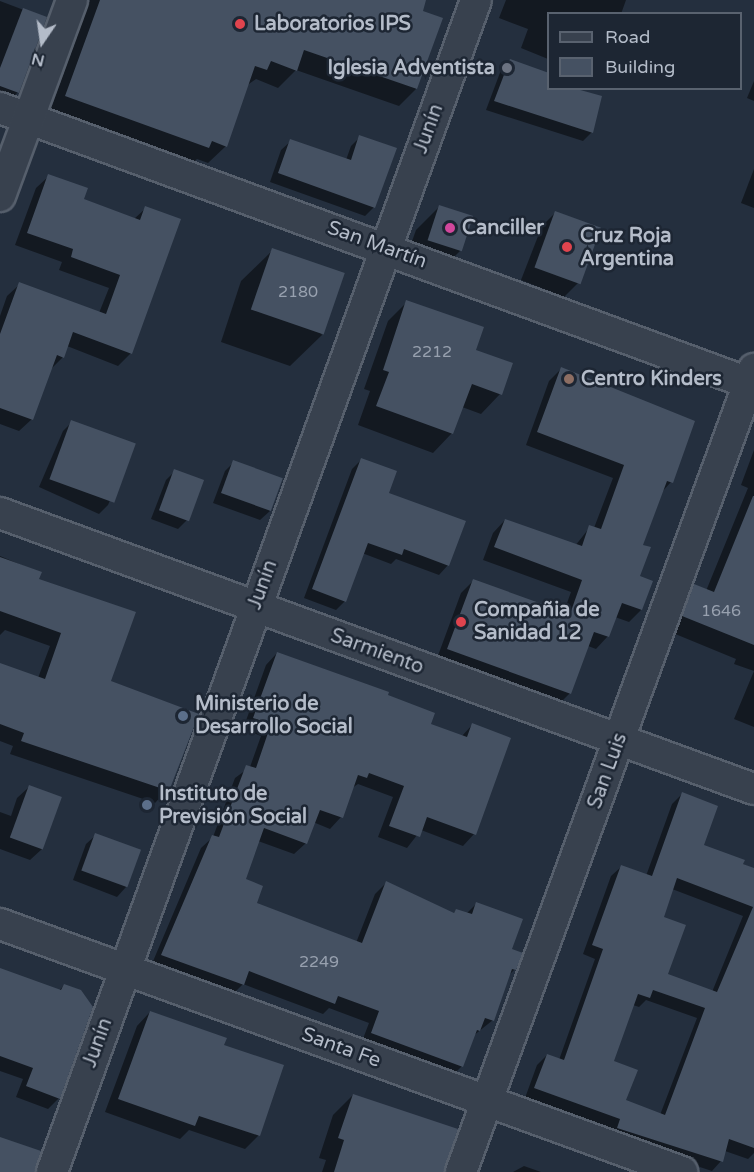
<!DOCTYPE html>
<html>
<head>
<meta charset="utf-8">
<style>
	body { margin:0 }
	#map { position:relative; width:754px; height:1172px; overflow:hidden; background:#242f3e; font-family:"Varela Round",sans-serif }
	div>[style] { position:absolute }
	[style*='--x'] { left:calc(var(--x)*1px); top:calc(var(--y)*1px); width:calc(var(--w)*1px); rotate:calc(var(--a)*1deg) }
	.shadow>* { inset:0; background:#0007 }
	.building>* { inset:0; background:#455162; transform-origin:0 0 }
	.roads { filter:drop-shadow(2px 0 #565f6c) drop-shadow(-2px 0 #565f6c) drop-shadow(0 2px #565f6c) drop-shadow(0 -2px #565f6c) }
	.minor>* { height:30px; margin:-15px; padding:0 15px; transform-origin:15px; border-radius:15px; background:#38414e }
	.dots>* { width:16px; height:16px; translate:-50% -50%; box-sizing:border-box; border:3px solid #1d2633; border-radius:50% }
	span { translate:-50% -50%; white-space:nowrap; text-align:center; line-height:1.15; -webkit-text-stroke:5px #1d2633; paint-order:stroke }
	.number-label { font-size:16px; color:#98a1af }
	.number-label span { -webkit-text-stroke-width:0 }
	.poi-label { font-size:20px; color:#b4bcc9; font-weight:700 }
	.left { translate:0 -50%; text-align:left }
	.right { translate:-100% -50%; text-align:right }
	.street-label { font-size:20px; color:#b4bcc9 }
	.legend { position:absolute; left:547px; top:12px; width:195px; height:78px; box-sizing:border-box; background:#1d2633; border:2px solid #59626f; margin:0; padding:8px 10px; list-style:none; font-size:18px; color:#b4bcc9 }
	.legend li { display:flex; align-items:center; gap:12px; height:30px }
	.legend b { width:30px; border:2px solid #59626f }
	.north { position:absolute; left:12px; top:12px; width:60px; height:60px; -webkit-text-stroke:4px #1d2633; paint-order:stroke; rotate:193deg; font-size:16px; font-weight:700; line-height:24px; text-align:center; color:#b4bcc9 }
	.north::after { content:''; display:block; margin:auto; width:21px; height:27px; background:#b4bcc9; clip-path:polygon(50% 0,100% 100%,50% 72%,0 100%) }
</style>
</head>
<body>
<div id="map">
	<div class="shadow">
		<div style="clip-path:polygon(90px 0,425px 0,421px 12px,416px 89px,399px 106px,296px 70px,278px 88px,256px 79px,246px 86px,226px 146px,208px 163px,197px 159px,190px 165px,49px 114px)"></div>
		<div style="clip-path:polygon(506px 0,626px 0,621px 14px,548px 14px,548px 59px,521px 48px,528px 29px,499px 18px)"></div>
		<div style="clip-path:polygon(0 1px,45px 18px,18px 92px,6px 104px,0 102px)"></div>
		<div style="clip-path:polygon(510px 61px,548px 88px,592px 132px,583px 141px,486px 110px,501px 70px)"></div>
		<div style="clip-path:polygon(754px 81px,754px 101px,747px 98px)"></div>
		<div style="clip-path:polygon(360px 137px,374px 207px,365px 216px,270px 182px,281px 150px,291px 141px,346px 160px,351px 146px)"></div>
		<div style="clip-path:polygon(754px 169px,754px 208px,741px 203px)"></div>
		<div style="clip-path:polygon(49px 176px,82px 200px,134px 219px,146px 208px,131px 353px,118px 366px,67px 346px,63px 357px,50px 370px,32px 419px,19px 431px,0 424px,0 316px,7px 296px,20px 284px,99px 313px,109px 288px,59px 270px,62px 262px,15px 245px,36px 188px)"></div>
		<div style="clip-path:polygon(439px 207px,460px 251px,437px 274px,404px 264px,416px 230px)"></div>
		<div style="clip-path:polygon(555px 213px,578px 283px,564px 297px,521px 280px,542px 226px)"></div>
		<div style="clip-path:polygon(273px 250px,322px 335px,290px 366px,221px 342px,241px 281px)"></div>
		<div style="clip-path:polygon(407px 302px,475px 351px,511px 364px,500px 394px,481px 414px,462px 407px,452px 433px,433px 453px,358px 425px,370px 391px,364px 389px,388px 321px)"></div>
		<div style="clip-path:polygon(561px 369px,671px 482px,661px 493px,642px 546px,638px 577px,641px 610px,629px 622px,615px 617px,608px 636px,596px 649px,588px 646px,570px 693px,558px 705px,436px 661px,461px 593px,473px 581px,563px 614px,571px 592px,483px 560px,493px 533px,505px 520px,575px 546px,590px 527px,594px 528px,613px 478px,526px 445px,549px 381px)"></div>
		<div style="clip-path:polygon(72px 422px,134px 444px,108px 505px,99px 514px,39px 487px,63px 431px)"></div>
		<div style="clip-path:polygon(754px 450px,754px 727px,734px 719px,754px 671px,734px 664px,736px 659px,668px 631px,679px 602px,694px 586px,706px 591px,748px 488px,741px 485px)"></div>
		<div style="clip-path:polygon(361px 460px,448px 565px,439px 575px,396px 559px,391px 564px,362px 553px,345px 601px,336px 610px,304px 598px,352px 469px)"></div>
		<div style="clip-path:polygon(234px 462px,270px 511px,260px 520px,213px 503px,225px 471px)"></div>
		<div style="clip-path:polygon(175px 471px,187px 520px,178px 529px,151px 519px,166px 480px)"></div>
		<div style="clip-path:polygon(0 556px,40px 573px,37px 580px,109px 682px,167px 790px,155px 803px,10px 754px,13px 746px,0 741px,0 664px,38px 678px,50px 646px,5px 630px,0 635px)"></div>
		<div style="clip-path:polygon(277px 653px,386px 696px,429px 725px,461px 737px,472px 725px,474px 834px,463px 846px,421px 830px,407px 848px,378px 837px,393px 797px,358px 784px,352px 788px,341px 817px,330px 829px,313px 822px,306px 843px,294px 854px,258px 841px,244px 880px,255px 904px,356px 943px,375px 894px,386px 883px,453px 914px,456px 910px,466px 914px,476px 904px,510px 950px,515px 969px,508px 976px,493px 1020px,473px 1036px,462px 1066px,451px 1077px,361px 1044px,369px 1023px,329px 1008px,323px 1014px,243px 984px,231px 996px,151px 966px,201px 848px,213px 837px,235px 778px,250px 767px,261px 736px,243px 729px,266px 665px)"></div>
		<div style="clip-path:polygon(29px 787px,60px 798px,42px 849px,30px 860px,0 849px,0 812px,11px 816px,17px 798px)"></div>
		<div style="clip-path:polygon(evenodd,682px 794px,702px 846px,754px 869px,754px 1153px,748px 1159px,725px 1151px,721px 1161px,712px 1171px,608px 1137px,611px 1129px,525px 1098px,537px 1065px,547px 1055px,559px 1060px,595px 959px,583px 954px,611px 876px,621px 867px,646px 876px,672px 804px,682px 794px,672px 889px,743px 916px,712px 992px,667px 975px,662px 918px,672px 889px,682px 794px,646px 1000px,697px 1018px,660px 1115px,625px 1101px,612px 1061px,633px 1005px,639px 1007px,646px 1000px)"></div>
		<div style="clip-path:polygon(96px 835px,126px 887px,117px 897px,73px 880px,86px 844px)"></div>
		<div style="clip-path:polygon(0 972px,59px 991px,64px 985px,59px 1098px,48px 1109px,16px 1097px,23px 1079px,0 1071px)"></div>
		<div style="clip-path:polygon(150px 1012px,222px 1046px,282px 1066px,258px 1136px,245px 1149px,189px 1130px,180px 1139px,105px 1112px,137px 1026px)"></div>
		<div style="clip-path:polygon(353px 1095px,443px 1166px,444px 1172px,322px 1172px,326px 1160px,319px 1158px,333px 1115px)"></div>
		<div style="clip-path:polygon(524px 1166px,541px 1172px,513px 1172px)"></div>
	</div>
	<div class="building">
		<div style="clip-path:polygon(100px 0,426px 0,423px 11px,443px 18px,417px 89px,304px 50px,297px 71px,271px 61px,267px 70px,255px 66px,227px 147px,212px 141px,209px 148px,65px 96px)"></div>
		<div style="clip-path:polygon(23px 8px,47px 17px,19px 93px,0 86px,0 68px)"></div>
		<div style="clip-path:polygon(510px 59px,549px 73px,549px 88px,573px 88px,602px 96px,593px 133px,494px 101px)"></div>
		<div style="clip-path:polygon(359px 135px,397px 148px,375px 208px,278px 173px,290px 139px,351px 160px)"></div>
		<div style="clip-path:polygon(48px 174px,88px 188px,84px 199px,140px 220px,145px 206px,181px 219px,132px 354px,73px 332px,64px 358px,57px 355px,33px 420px,0 408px,0 334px,19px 282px,106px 314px,120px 275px,71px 257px,73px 249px,27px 233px)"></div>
		<div style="left:439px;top:205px;width:36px;height:37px;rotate:18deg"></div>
		<div style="left:555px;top:211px;width:49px;height:60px;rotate:20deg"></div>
		<div style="left:272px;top:248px;width:77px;height:65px;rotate:19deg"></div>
		<div style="clip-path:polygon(406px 300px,484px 327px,476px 350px,513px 363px,502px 395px,472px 384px,453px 434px,376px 406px,389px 372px,383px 370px)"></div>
		<div style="clip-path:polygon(561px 367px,695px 421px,673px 483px,667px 481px,643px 545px,651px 547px,640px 576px,653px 581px,642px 610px,622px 603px,609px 637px,594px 632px,571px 694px,447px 649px,473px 579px,570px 614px,582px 580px,494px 547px,505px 519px,582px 546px,589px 525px,601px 529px,624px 465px,537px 432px)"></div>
		<div style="left:71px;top:420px;width:69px;height:63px;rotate:20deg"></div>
		<div style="clip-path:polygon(361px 458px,397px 471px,389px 493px,466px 521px,449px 566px,404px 549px,402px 555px,368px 543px,346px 602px,312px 589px)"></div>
		<div style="left:233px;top:460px;width:53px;height:35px;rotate:20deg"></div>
		<div style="left:174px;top:469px;width:32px;height:44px;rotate:20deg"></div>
		<div style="clip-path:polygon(753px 496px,754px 496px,754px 645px,682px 616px,694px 584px,714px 592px)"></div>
		<div style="clip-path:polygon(0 557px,42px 572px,39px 579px,136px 612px,111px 681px,199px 714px,169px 791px,21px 741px,24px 733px,0 724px,0 663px,45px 679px,61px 633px,0 611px)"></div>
		<div style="clip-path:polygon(277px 652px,389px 692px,388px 695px,435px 713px,431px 724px,467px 737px,472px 723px,511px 738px,476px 835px,427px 817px,420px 837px,389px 826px,404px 786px,369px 773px,367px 778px,358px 775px,343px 818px,320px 810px,307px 844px,264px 828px,246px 879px,263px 886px,257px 903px,362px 943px,386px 881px,454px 913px,456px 909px,472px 914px,476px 902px,523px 919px,512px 949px,523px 953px,516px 970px,512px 969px,494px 1021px,485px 1018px,480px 1031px,477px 1030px,463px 1067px,371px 1033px,379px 1011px,338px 996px,335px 1004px,249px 971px,244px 985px,161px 955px,212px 835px,219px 837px,246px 765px,256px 768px,271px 724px,253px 718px)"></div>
		<div style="left:29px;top:785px;width:35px;height:56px;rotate:20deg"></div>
		<div style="clip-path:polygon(evenodd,682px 792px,718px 806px,704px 845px,745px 860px,743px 864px,754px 868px,754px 1148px,729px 1139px,723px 1162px,617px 1128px,620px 1119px,534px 1088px,547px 1054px,564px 1060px,603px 949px,592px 945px,621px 865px,652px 876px,682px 792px,677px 878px,753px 907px,717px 992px,668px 974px,686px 925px,664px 917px,677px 878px,682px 792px,653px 990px,705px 1008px,665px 1115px,626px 1100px,638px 1070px,614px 1061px,638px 994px,650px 998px,653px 990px)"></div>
		<div style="left:95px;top:833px;width:49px;height:40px;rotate:20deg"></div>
		<div style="clip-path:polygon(0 968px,61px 990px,64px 984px,81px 990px,93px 1007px,60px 1099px,26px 1086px,33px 1068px,0 1056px)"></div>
		<div style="clip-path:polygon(150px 1011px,227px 1038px,224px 1045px,284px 1065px,260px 1136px,199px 1116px,195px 1126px,118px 1099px)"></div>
		<div style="clip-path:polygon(353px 1094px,458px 1129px,444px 1172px,334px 1172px,344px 1140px,338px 1138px)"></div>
		<div style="clip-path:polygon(0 1137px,41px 1151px,35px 1172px,0 1172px)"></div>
	</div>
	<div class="roads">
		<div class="minor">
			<div style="--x:0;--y:108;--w:803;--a:20.17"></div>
			<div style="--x:0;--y:196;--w:209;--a:-69.8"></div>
			<div style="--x:0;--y:513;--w:803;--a:20.11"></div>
			<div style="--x:0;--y:924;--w:726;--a:19.98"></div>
			<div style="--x:52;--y:1172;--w:1246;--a:-70.11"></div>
			<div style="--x:461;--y:1172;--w:855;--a:-69.95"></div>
		</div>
	</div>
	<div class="dots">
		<div style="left:240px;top:24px;background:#e0444e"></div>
		<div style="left:507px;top:68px;background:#6b7280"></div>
		<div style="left:450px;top:228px;background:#d1479c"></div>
		<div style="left:567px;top:247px;background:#e0444e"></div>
		<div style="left:569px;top:379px;background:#8d6e63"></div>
		<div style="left:461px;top:622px;background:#e0444e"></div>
		<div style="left:183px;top:716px;background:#5c6f8a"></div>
		<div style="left:147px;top:805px;background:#5c6f8a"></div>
	</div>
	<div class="number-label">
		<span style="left:298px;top:292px">2180</span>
		<span style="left:432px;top:352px">2212</span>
		<span style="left:721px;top:611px">1646</span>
		<span style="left:319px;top:962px">2249</span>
	</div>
	<div class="poi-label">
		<span class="left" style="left:254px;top:24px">Laboratorios IPS</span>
		<span class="right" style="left:495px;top:68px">Iglesia Adventista</span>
		<span class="left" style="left:462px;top:228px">Canciller</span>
		<span class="left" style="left:580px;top:248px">Cruz Roja<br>Argentina</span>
		<span class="left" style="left:581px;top:379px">Centro Kinders</span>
		<span class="left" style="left:474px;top:622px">Compañia de<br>Sanidad 12</span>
		<span class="left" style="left:195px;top:716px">Ministerio de<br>Desarrollo Social</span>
		<span class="left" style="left:159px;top:806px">Instituto de<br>Previsión Social</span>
	</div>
	<div class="street-label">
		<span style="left:429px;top:129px;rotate:-70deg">Junín</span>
		<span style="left:377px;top:245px;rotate:20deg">San Martín</span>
		<span style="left:263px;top:585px;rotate:-70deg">Junín</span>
		<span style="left:377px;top:652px;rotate:20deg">Sarmiento</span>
		<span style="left:608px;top:771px;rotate:-70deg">San Luis</span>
		<span style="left:98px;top:1043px;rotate:-70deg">Junín</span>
		<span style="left:341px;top:1048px;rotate:20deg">Santa Fe</span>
	</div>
	<ul class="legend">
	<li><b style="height:8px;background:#38414e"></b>Road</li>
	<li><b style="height:16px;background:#455162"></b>Building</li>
	</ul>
	<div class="north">N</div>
</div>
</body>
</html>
